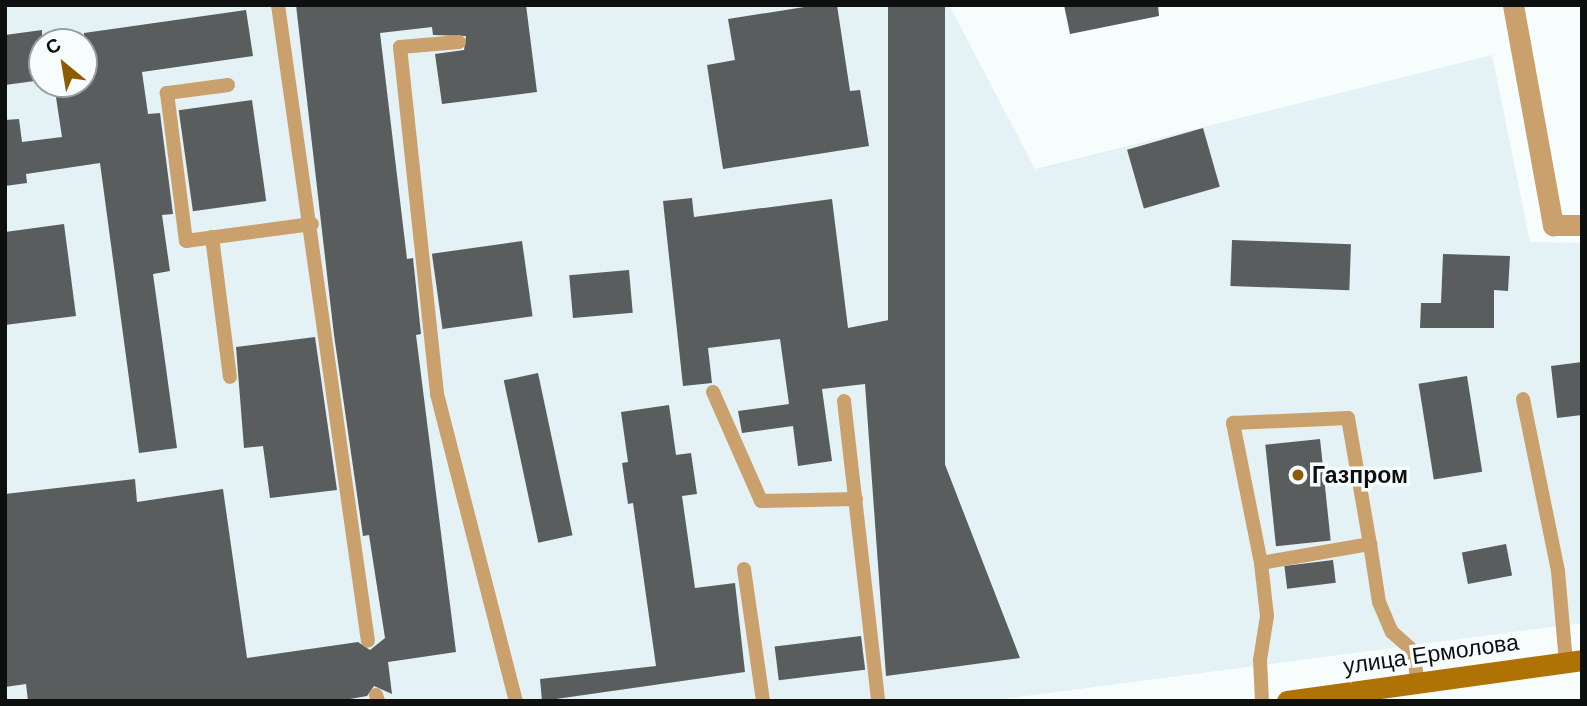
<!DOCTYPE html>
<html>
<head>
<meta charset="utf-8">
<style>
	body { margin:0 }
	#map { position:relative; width:1587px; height:706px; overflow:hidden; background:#f7fcfd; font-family:"DM Sans",sans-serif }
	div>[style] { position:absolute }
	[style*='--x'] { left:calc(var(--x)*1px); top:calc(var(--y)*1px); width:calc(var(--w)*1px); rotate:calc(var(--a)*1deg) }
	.built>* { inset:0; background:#e4f1f5 }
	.building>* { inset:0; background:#595d5e; transform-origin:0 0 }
	.lane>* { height:14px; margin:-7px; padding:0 7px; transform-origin:7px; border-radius:7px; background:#caa16c }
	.street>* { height:21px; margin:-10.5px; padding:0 10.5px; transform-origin:10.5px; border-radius:10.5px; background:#caa16c }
	.secondary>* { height:21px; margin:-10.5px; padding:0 10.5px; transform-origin:10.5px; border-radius:10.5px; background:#af7305 }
	.dots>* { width:19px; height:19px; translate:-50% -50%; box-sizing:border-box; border:4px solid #f7fcfd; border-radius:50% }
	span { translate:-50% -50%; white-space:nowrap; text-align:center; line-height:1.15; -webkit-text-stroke:7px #f7fcfd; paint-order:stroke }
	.poi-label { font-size:23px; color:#0e1010; font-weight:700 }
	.left { translate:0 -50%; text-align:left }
	.street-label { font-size:23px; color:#0e1010 }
	.frame { position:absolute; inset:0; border:7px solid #0e1010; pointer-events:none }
	.north { position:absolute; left:28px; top:28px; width:70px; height:70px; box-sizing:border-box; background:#f7fcfd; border:2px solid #9a9e9e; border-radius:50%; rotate:330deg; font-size:19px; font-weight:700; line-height:28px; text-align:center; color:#0e1010 }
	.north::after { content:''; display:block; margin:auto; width:24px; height:32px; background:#8c5b04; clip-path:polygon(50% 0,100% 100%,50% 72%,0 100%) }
</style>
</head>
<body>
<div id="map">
	<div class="built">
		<div style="clip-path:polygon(evenodd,5px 5px,949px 5px,1035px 169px,1492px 55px,1530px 242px,1582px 243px,1582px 623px,988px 701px,5px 701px,5px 5px,42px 42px,84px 42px,84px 84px,42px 84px,42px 42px)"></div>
	</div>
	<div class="building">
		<div style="clip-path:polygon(296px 5px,526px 5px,537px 92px,442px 104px,435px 54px,464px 50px,466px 36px,433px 35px,432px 27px,380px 33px,407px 259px,413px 258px,421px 334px,416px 335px,456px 652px,388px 662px,392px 694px,374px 686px,367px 696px,339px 701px,28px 701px,26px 684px,5px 687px,5px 494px,135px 479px,137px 502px,223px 489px,247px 658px,358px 642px,370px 650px,385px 638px,369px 535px,363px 536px,334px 335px)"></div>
		<div style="clip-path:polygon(817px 5px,837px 5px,850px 91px,860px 90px,869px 146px,723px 169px,707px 65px,735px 60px,728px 19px)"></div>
		<div style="left:888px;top:5px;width:57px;height:601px"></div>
		<div style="clip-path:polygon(1064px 5px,1158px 5px,1159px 16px,1070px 34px)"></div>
		<div style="clip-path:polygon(246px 10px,253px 56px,142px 72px,148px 114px,160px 113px,173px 214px,162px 215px,170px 271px,153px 274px,177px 448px,139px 453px,100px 163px,26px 174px,27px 183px,5px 186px,5px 120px,19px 119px,22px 142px,62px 137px,54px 84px,84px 84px,84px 33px)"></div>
		<div style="clip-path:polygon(42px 30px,42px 80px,5px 85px,5px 35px)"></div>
		<div style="left:252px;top:100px;width:102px;height:74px;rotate:82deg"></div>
		<div style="left:1203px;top:128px;width:61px;height:79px;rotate:74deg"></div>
		<div style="clip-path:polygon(692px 198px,694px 217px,832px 199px,848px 328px,889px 320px,1020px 658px,886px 676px,865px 384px,822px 389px,832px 461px,798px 466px,793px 426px,742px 433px,738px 411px,789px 404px,780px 339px,708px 348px,712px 383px,683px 386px,663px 201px)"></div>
		<div style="clip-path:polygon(64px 224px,76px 316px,5px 325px,5px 232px)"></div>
		<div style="left:1232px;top:240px;width:119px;height:46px;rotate:2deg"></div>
		<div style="left:522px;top:241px;width:76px;height:91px;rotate:82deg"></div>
		<div style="clip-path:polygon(1443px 254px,1510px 256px,1508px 291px,1494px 290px,1494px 328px,1420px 328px,1421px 303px,1441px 303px)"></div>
		<div style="left:629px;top:270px;width:43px;height:60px;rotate:85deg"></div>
		<div style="clip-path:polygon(315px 337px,337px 490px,270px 498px,263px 446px,244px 448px,236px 347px)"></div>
		<div style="clip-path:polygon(1582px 362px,1582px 415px,1557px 418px,1551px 366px)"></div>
		<div style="left:538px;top:373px;width:166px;height:35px;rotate:78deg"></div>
		<div style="left:1467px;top:376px;width:97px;height:49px;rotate:81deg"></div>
		<div style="clip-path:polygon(669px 405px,676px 455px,691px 453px,697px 494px,682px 496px,695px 588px,735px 583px,745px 672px,542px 701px,540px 679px,656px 666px,633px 503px,628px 504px,622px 463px,628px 462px,621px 412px)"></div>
		<div style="left:1320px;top:439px;width:102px;height:55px;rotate:84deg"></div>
		<div style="left:1506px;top:544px;width:32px;height:45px;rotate:79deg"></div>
		<div style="left:1333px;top:560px;width:23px;height:49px;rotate:83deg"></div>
		<div style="left:861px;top:636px;width:34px;height:87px;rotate:83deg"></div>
	</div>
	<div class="lane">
		<div style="--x:278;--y:5;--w:642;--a:81.95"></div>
		<div style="--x:459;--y:42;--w:59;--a:175.2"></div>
		<div style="--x:400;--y:47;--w:349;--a:83.9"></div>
		<div style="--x:437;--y:394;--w:317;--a:75.6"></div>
		<div style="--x:228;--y:85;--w:62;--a:172.5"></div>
		<div style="--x:167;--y:93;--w:149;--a:82.7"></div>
		<div style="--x:186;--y:241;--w:127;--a:-7.7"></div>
		<div style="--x:212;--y:237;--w:141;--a:82.7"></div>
		<div style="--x:713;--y:392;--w:119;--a:66.2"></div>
		<div style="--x:761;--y:501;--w:95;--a:-1.2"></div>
		<div style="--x:1523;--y:399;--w:176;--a:78.5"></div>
		<div style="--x:1558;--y:571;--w:91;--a:85"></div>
		<div style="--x:844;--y:401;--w:302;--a:83.5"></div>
		<div style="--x:1261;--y:563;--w:143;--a:-101.3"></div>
		<div style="--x:1233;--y:423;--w:115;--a:-2.5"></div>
		<div style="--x:1348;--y:418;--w:128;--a:80.1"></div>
		<div style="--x:744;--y:569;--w:133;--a:81.8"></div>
		<div style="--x:376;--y:695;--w:6;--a:72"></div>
		<div style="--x:1262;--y:701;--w:41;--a:-92.8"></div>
		<div style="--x:1260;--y:660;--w:45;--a:-81"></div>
		<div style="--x:1267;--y:616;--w:53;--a:-96.5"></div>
		<div style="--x:1261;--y:563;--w:111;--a:-9.9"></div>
		<div style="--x:1370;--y:544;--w:59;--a:81.2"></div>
		<div style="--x:1379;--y:602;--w:33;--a:67"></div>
		<div style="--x:1392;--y:632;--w:30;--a:42"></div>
		<div style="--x:1414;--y:652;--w:30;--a:84"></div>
	</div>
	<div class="street">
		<div style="--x:1513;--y:5;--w:224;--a:79.7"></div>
		<div style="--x:1553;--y:225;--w:29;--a:0"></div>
	</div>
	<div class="secondary">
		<div style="--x:1287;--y:701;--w:298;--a:-7.9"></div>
	</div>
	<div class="dots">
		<div style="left:1298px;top:475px;background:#8c5b04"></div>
	</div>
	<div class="poi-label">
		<span class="left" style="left:1312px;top:475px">Газпром</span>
	</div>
	<div class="street-label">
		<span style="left:1431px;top:654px;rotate:-8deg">улица Ермолова</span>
	</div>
	<div class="frame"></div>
	<div class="north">С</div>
</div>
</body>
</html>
